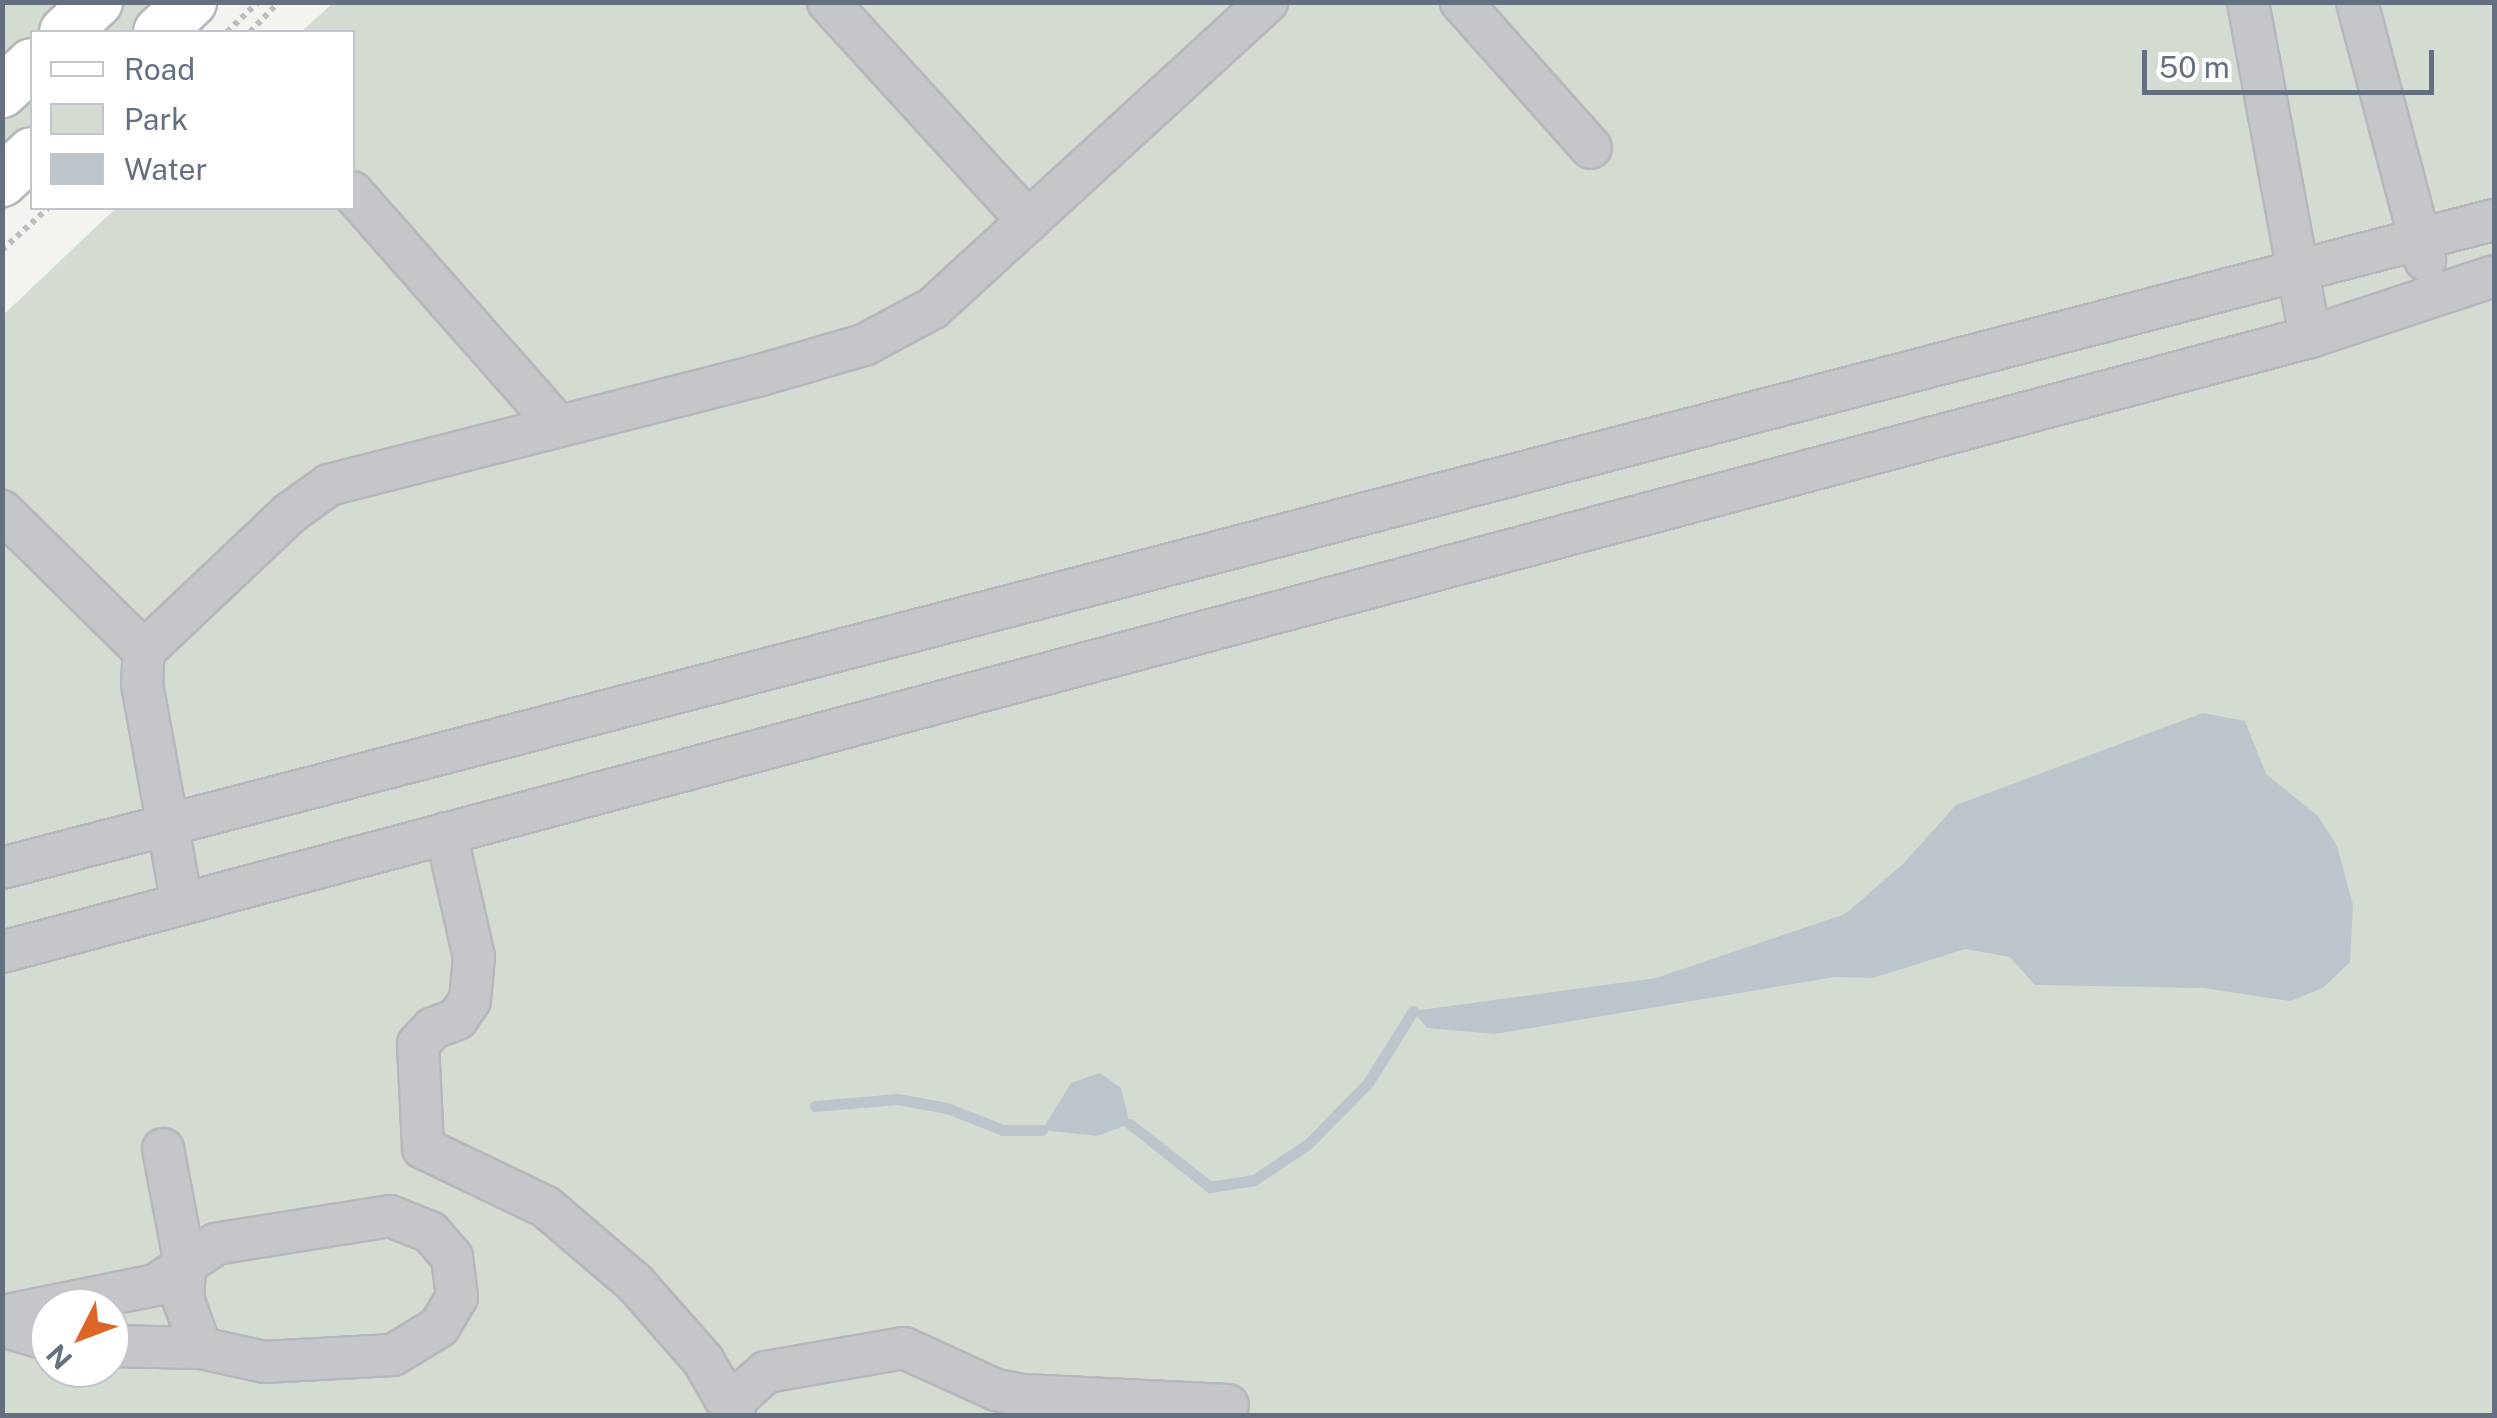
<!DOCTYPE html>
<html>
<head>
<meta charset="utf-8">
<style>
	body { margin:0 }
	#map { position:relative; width:2497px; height:1418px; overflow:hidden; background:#f3f4f0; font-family:"Public Sans",sans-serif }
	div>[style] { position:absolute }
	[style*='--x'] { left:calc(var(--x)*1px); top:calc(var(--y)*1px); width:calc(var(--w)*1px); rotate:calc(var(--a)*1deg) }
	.green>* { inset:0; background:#d4dbd1 }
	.water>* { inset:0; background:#bcc5cb }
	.stream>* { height:11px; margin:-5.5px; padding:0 5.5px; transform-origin:5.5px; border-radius:5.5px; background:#bcc5cb }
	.path>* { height:6px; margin-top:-3px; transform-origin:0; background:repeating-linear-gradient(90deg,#bbbdbf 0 5px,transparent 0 10px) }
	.roads { filter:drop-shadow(2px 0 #b5b7bb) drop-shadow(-2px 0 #b5b7bb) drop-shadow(0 2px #b5b7bb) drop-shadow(0 -2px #b5b7bb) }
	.minor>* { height:40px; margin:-20px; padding:0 20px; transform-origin:20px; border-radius:20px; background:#c4c6ca }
	.major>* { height:50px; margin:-25px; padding:0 25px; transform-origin:25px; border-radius:25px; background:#fff }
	span { translate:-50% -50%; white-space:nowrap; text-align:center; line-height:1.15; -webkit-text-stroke:10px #fff; paint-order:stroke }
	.frame { position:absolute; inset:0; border:5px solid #647080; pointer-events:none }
	.legend { position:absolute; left:30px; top:30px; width:325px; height:180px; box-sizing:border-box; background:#fff; border:2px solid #c1c6cc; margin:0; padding:12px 18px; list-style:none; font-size:30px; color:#647080 }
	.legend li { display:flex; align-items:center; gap:20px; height:50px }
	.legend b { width:50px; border:2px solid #c1c6cc }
	.north { position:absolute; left:30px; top:1288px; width:100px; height:100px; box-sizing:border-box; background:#fff; border:2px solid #c1c6cc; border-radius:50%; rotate:228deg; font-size:28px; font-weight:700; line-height:40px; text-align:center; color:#647080 }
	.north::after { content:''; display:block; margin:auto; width:35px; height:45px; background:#dd6626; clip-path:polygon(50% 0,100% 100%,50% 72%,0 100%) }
	.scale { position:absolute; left:2142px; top:50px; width:292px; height:45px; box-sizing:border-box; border:5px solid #647080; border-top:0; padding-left:12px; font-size:30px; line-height:35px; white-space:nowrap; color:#647080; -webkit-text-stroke:8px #fff; paint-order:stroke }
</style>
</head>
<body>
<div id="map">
	<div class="green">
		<div style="clip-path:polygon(3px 3px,218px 3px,187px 32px,32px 32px,32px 184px,3px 213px)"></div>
		<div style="clip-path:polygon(evenodd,333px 3px,2494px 3px,2494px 1415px,3px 1415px,2px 316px,116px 208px,352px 208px,352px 32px,301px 32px,333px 3px,50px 1308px,110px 1308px,110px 1368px,50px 1368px,50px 1308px)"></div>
	</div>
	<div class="water">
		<div style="clip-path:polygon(2203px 713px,2245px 721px,2266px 774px,2318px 816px,2337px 846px,2353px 905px,2350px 962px,2323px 988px,2290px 1001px,2203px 988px,2035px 985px,2010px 957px,1965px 949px,1873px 978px,1835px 977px,1495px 1034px,1427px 1028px,1413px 1011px,1656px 978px,1845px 914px,1904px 863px,1956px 805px)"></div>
		<div style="clip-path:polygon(1100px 1073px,1121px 1088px,1130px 1124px,1097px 1136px,1042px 1130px,1071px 1083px)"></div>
	</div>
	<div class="stream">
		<div style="--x:815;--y:1106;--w:82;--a:-4.9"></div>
		<div style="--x:897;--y:1099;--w:51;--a:10.2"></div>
		<div style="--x:947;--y:1108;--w:60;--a:21.4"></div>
		<div style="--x:1003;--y:1130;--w:39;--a:0"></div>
		<div style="--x:1130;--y:1124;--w:102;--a:38.2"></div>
		<div style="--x:1210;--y:1187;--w:45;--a:-9"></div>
		<div style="--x:1254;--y:1180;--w:65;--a:-33.7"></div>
		<div style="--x:1308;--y:1144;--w:86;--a:-45.5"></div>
		<div style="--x:1368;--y:1083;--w:85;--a:-58"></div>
	</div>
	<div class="path">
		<div style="--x:227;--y:32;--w:43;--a:-44.1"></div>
		<div style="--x:250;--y:32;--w:42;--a:-46"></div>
		<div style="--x:2;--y:250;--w:62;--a:-42.4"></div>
	</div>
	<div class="roads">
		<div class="minor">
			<div style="--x:828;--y:2;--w:297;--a:47.6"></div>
			<div style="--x:1461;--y:2;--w:195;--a:48.3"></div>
			<div style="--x:2248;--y:2;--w:341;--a:79.5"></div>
			<div style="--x:2357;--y:2;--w:267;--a:75.2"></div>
			<div style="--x:352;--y:192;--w:312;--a:48.6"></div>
			<div style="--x:2;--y:511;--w:199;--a:44.6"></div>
			<div style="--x:446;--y:833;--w:127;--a:77.3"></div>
			<div style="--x:474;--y:957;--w:43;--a:95.3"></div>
			<div style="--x:470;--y:1000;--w:23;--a:124"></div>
			<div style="--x:457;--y:1019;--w:26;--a:159"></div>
			<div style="--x:433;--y:1028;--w:22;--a:133"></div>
			<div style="--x:418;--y:1044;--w:104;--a:87.2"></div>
			<div style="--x:423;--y:1148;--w:136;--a:25.6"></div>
			<div style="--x:546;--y:1207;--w:117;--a:40.5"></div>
			<div style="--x:635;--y:1283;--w:103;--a:48.6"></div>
			<div style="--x:703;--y:1360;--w:64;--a:60.3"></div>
			<div style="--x:2;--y:868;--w:2575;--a:-14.58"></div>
			<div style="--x:182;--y:904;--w:224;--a:-100.3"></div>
			<div style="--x:142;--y:684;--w:33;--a:-87"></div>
			<div style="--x:144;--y:651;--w:201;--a:-43.4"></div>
			<div style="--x:290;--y:513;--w:48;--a:-35.7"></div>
			<div style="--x:329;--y:485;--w:442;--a:-14.3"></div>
			<div style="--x:757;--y:376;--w:111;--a:-16.2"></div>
			<div style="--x:864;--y:345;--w:78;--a:-28.2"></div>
			<div style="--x:933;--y:308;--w:453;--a:-42.5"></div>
			<div style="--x:2;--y:952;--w:2389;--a:-14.92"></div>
			<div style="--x:2310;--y:337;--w:194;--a:-18.3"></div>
			<div style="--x:2;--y:1316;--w:157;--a:-11.4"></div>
			<div style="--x:156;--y:1285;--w:35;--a:-35"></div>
			<div style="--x:185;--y:1265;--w:118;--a:-100.7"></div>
			<div style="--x:2;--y:1326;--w:50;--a:16.3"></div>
			<div style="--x:110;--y:1346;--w:91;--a:1.3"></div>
			<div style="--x:201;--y:1348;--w:65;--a:12.5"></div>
			<div style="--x:264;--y:1362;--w:129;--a:-3.1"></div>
			<div style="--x:393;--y:1355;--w:54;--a:-31.3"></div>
			<div style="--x:439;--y:1327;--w:35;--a:-59"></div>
			<div style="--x:457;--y:1297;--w:40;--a:-97.1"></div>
			<div style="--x:452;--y:1257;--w:33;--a:-131"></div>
			<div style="--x:430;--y:1232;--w:43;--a:-158.2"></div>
			<div style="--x:390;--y:1216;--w:176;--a:170.9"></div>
			<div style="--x:216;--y:1244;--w:37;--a:146"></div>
			<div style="--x:185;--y:1265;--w:34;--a:93"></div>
			<div style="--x:183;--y:1299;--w:52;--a:69.8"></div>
			<div style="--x:729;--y:1405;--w:50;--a:-41.7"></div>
			<div style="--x:766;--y:1372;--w:140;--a:-9.9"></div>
			<div style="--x:904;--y:1348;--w:101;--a:24.5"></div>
			<div style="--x:996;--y:1390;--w:26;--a:11"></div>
			<div style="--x:1022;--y:1395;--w:206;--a:2.8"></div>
		</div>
		<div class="major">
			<div style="--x:65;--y:32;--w:44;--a:-43.2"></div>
			<div style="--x:159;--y:32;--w:44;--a:-43.2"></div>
			<div style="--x:2;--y:92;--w:41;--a:-43"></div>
			<div style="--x:2;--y:181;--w:41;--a:-43"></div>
		</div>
	</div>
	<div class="frame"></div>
	<ul class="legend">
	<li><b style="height:12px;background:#fff"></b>Road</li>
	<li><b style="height:28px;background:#d4dbd1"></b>Park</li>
	<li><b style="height:28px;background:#bcc5cb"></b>Water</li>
	</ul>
	<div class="north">N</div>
	<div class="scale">50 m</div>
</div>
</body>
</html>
